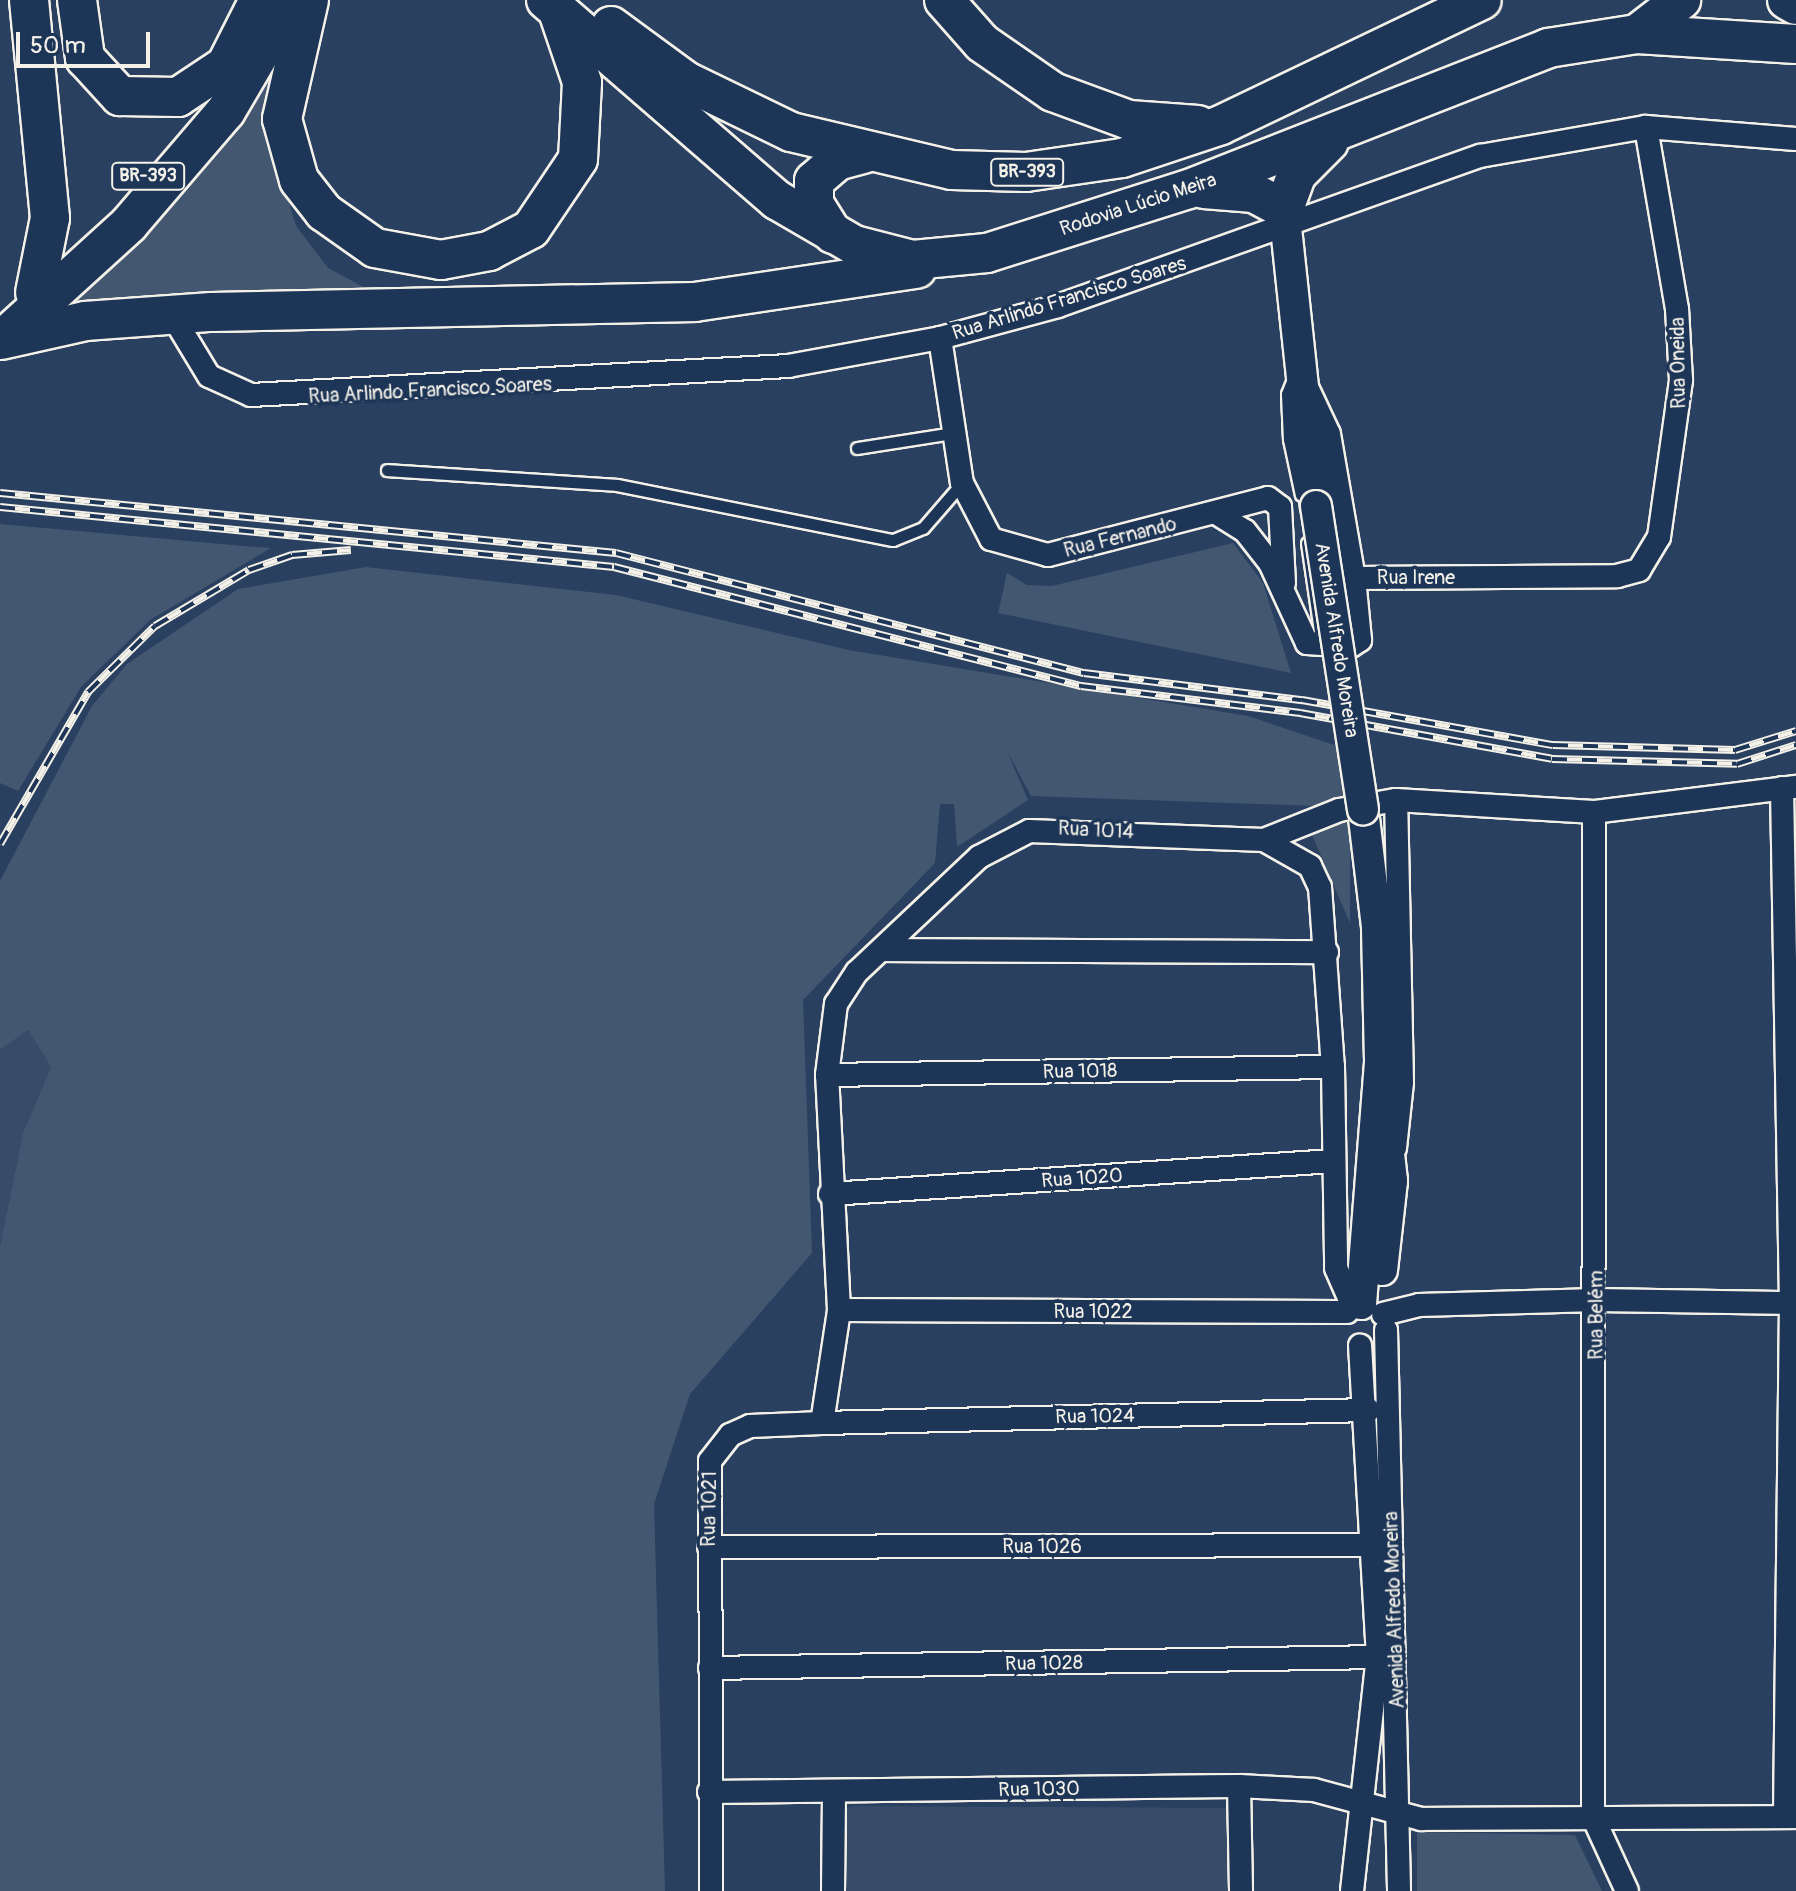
<!DOCTYPE html>
<html>
<head>
<meta charset="utf-8">
<style>
	body { margin:0 }
	#map { position:relative; width:1796px; height:1891px; overflow:hidden; background:#2a4060; font-family:Pangolin,sans-serif }
	div>[style] { position:absolute }
	[style*='--x'] { left:calc(var(--x)*1px); top:calc(var(--y)*1px); width:calc(var(--w)*1px); rotate:calc(var(--a)*1deg) }
	.built>* { inset:0; background:#374c69 }
	.green>* { inset:0; background:#445771 }
	.roads { filter:drop-shadow(2px 0 #f4f1e8) drop-shadow(-2px 0 #f4f1e8) drop-shadow(0 2px #f4f1e8) drop-shadow(0 -2px #f4f1e8) }
	.lane>* { height:11px; margin:-5.5px; padding:0 5.5px; transform-origin:5.5px; border-radius:5.5px; background:#1d3557 }
	.street>* { height:22px; margin:-11px; padding:0 11px; transform-origin:11px; border-radius:11px; background:#1d3557 }
	.secondary>* { height:30px; margin:-15px; padding:0 15px; transform-origin:15px; border-radius:15px; background:#1d3557 }
	.highway>* { height:38px; margin:-19px; padding:0 19px; transform-origin:19px; border-radius:19px; background:#1d3557 }
	.rail>* { height:8px; margin-top:-4px; transform-origin:0; background:repeating-linear-gradient(90deg,#1d3557 0 15px,#f4f1e8 0 30px); box-sizing:border-box; border-block:2px solid #f4f1e8 }
	.bridges { filter:drop-shadow(2px 0 #f4f1e8) drop-shadow(-2px 0 #f4f1e8) drop-shadow(0 2px #f4f1e8) drop-shadow(0 -2px #f4f1e8) }
	.secondary-bridge>* { height:30px; margin:-15px; padding:0 15px; transform-origin:15px; border-radius:15px; background:#1d3557 }
	span { translate:-50% -50%; white-space:nowrap; text-align:center; line-height:1.15; -webkit-text-stroke:7px #1d3557; paint-order:stroke }
	.shield-label span { padding:2px 6px; background:#1d3557; border:2px solid; border-radius:6px; -webkit-text-stroke-width:0 }
	.shield-label { font-size:18px; color:#f4f1e8; font-weight:700 }
	.street-label { font-size:20px; color:#f4f1e8 }
	.scale { position:absolute; left:16px; top:32px; width:134px; height:36px; box-sizing:border-box; border:4px solid #f4f1e8; border-top:0; padding-left:10px; font-size:24px; line-height:28px; white-space:nowrap; color:#f4f1e8; -webkit-text-stroke:6px #1d3557; paint-order:stroke }
</style>
</head>
<body>
<div id="map">
	<div class="built">
		<div style="clip-path:polygon(28px 1030px,51px 1067px,23px 1133px,0 1246px,0 1050px)"></div>
		<div style="clip-path:polygon(853px 1806px,1230px 1808px,1232px 1891px,842px 1891px,844px 1809px)"></div>
	</div>
	<div class="green">
		<div style="clip-path:polygon(283px 52px,267px 132px,296px 226px,328px 268px,397px 305px,61px 306px)"></div>
		<div style="clip-path:polygon(0 524px,244px 546px,271px 548px,150px 620px,81px 687px,18px 791px,0 783px)"></div>
		<div style="clip-path:polygon(1233px 543px,1263px 583px,1291px 673px,998px 613px,1007px 573px,1027px 585px,1052px 586px)"></div>
		<div style="clip-path:polygon(366px 567px,616px 595px,849px 650px,1248px 716px,1340px 747px,1346px 807px,1031px 796px,1007px 751px,1028px 800px,957px 847px,954px 804px,940px 804px,935px 863px,803px 1000px,812px 1253px,690px 1394px,654px 1504px,665px 1891px,0 1891px,0 1246px,23px 1133px,51px 1067px,28px 1030px,0 1050px,0 881px,92px 706px,127px 664px,238px 589px)"></div>
		<div style="clip-path:polygon(1350px 819px,1350px 923px,1308px 826px)"></div>
		<div style="clip-path:polygon(1417px 1832px,1575px 1835px,1602px 1891px,1417px 1891px)"></div>
	</div>
	<div class="roads">
		<div class="lane">
			<div style="--x:1293;--y:379;--w:16;--a:112"></div>
			<div style="--x:1287;--y:394;--w:45;--a:87.5"></div>
			<div style="--x:1289;--y:439;--w:57;--a:77.9"></div>
			<div style="--x:857;--y:448;--w:97;--a:-8.9"></div>
			<div style="--x:387;--y:470;--w:230;--a:3.7"></div>
			<div style="--x:617;--y:485;--w:281;--a:11.3"></div>
			<div style="--x:893;--y:540;--w:32;--a:-22"></div>
			<div style="--x:923;--y:528;--w:60;--a:-49.1"></div>
			<div style="--x:1307;--y:543;--w:102;--a:81.6"></div>
		</div>
		<div class="street">
			<div style="--x:172;--y:315;--w:71;--a:58.8"></div>
			<div style="--x:209;--y:376;--w:46;--a:24.3"></div>
			<div style="--x:251;--y:395;--w:538;--a:-3.09"></div>
			<div style="--x:788;--y:366;--w:155;--a:-10.4"></div>
			<div style="--x:940;--y:338;--w:122;--a:-15.2"></div>
			<div style="--x:1058;--y:306;--w:448;--a:-19.6"></div>
			<div style="--x:1480;--y:156;--w:169;--a:-9.9"></div>
			<div style="--x:1646;--y:127;--w:150;--a:4.6"></div>
			<div style="--x:940;--y:338;--w:147;--a:81.4"></div>
			<div style="--x:962;--y:483;--w:63;--a:62.6"></div>
			<div style="--x:991;--y:539;--w:59;--a:15.7"></div>
			<div style="--x:1048;--y:555;--w:227;--a:-14.5"></div>
			<div style="--x:1268;--y:498;--w:15;--a:37"></div>
			<div style="--x:1280;--y:507;--w:76;--a:87"></div>
			<div style="--x:1305;--y:383;--w:56;--a:64.8"></div>
			<div style="--x:1329;--y:434;--w:146;--a:80.2"></div>
			<div style="--x:1216;--y:513;--w:34;--a:32"></div>
			<div style="--x:1245;--y:531;--w:41;--a:52"></div>
			<div style="--x:1270;--y:563;--w:88;--a:65.2"></div>
			<div style="--x:1307;--y:643;--w:44;--a:3.9"></div>
			<div style="--x:1351;--y:646;--w:11;--a:-34"></div>
			<div style="--x:1360;--y:640;--w:62;--a:-95.5"></div>
			<div style="--x:1354;--y:578;--w:263;--a:-0.4"></div>
			<div style="--x:1617;--y:576;--w:23;--a:-15"></div>
			<div style="--x:1639;--y:570;--w:39;--a:-59"></div>
			<div style="--x:1659;--y:537;--w:159;--a:-82"></div>
			<div style="--x:1681;--y:380;--w:71;--a:-93.2"></div>
			<div style="--x:1677;--y:309;--w:185;--a:-99.7"></div>
			<div style="--x:1782;--y:788;--w:515;--a:89"></div>
			<div style="--x:1791;--y:1303;--w:513;--a:90.67"></div>
			<div style="--x:1594;--y:812;--w:1005;--a:90.06"></div>
			<div style="--x:1593;--y:1817;--w:81;--a:65.3"></div>
			<div style="--x:1264;--y:840;--w:53;--a:29.5"></div>
			<div style="--x:1310;--y:866;--w:23;--a:65"></div>
			<div style="--x:1320;--y:887;--w:180;--a:85.9"></div>
			<div style="--x:1333;--y:1067;--w:201;--a:89.1"></div>
			<div style="--x:1336;--y:1268;--w:43;--a:66.4"></div>
			<div style="--x:886;--y:950;--w:441;--a:0.3"></div>
			<div style="--x:827;--y:1075;--w:506;--a:-0.91"></div>
			<div style="--x:1395;--y:1148;--w:66;--a:-83.9"></div>
			<div style="--x:1402;--y:1082;--w:282;--a:-91.2"></div>
			<div style="--x:830;--y:1194;--w:505;--a:-3.75"></div>
			<div style="--x:839;--y:1310;--w:508;--a:0.23"></div>
			<div style="--x:1383;--y:1314;--w:37;--a:-14"></div>
			<div style="--x:1419;--y:1305;--w:178;--a:-1.6"></div>
			<div style="--x:1597;--y:1300;--w:199;--a:0.9"></div>
			<div style="--x:1386;--y:1330;--w:561;--a:88.67"></div>
			<div style="--x:822;--y:1423;--w:547;--a:-1.36"></div>
			<div style="--x:709;--y:1547;--w:666;--a:-0.17"></div>
			<div style="--x:710;--y:1668;--w:668;--a:-0.94"></div>
			<div style="--x:1239;--y:1786;--w:105;--a:88.9"></div>
			<div style="--x:709;--y:1792;--w:530;--a:-0.65"></div>
			<div style="--x:1239;--y:1786;--w:75;--a:3.1"></div>
			<div style="--x:1314;--y:1790;--w:111;--a:15.2"></div>
			<div style="--x:1421;--y:1819;--w:375;--a:-0.3"></div>
			<div style="--x:711;--y:1891;--w:430;--a:-90.1"></div>
			<div style="--x:710;--y:1461;--w:33;--a:-52"></div>
			<div style="--x:730;--y:1435;--w:22;--a:-24"></div>
			<div style="--x:750;--y:1426;--w:72;--a:-2.4"></div>
			<div style="--x:822;--y:1423;--w:114;--a:-81.4"></div>
			<div style="--x:839;--y:1310;--w:235;--a:-92.9"></div>
			<div style="--x:827;--y:1075;--w:72;--a:-82.8"></div>
			<div style="--x:836;--y:1004;--w:38;--a:-57"></div>
			<div style="--x:857;--y:972;--w:168;--a:-43.3"></div>
			<div style="--x:979;--y:857;--w:56;--a:-27.5"></div>
			<div style="--x:1029;--y:831;--w:235;--a:2.2"></div>
			<div style="--x:1264;--y:840;--w:81;--a:-21.8"></div>
			<div style="--x:1339;--y:810;--w:58;--a:-10"></div>
			<div style="--x:1396;--y:800;--w:198;--a:3.5"></div>
			<div style="--x:1594;--y:812;--w:204;--a:-7.1"></div>
			<div style="--x:833;--y:1891;--w:99;--a:-89.4"></div>
			<div style="--x:1352;--y:1891;--w:235;--a:-83.7"></div>
			<div style="--x:1378;--y:1657;--w:312;--a:-93.3"></div>
		</div>
		<div class="secondary">
			<div style="--x:1284;--y:209;--w:299;--a:83.9"></div>
			<div style="--x:1382;--y:1270;--w:90;--a:-83.6"></div>
			<div style="--x:1392;--y:1181;--w:54;--a:-96.3"></div>
			<div style="--x:1361;--y:1304;--w:244;--a:-85.5"></div>
			<div style="--x:1380;--y:1061;--w:134;--a:-91.3"></div>
			<div style="--x:1377;--y:927;--w:119;--a:-96.8"></div>
		</div>
		<div class="highway">
			<div style="--x:29;--y:0;--w:219;--a:84.5"></div>
			<div style="--x:50;--y:218;--w:76;--a:101.3"></div>
			<div style="--x:77;--y:0;--w:59;--a:82.1"></div>
			<div style="--x:85;--y:58;--w:52;--a:47.4"></div>
			<div style="--x:120;--y:96;--w:58;--a:1"></div>
			<div style="--x:178;--y:97;--w:60;--a:-33.4"></div>
			<div style="--x:309;--y:0;--w:122;--a:102.8"></div>
			<div style="--x:282;--y:119;--w:63;--a:74.4"></div>
			<div style="--x:299;--y:180;--w:41;--a:52"></div>
			<div style="--x:324;--y:212;--w:62;--a:35.2"></div>
			<div style="--x:375;--y:248;--w:67;--a:10.3"></div>
			<div style="--x:441;--y:260;--w:49;--a:-10.6"></div>
			<div style="--x:489;--y:251;--w:47;--a:-27.6"></div>
			<div style="--x:531;--y:229;--w:84;--a:-56.1"></div>
			<div style="--x:578;--y:159;--w:77;--a:-87"></div>
			<div style="--x:582;--y:82;--w:72;--a:-108.7"></div>
			<div style="--x:546;--y:0;--w:306;--a:40.9"></div>
			<div style="--x:777;--y:200;--w:89;--a:30.3"></div>
			<div style="--x:854;--y:245;--w:61;--a:14.3"></div>
			<div style="--x:913;--y:260;--w:74;--a:-5.4"></div>
			<div style="--x:987;--y:253;--w:212;--a:-17.6"></div>
			<div style="--x:1189;--y:189;--w:386;--a:-21.4"></div>
			<div style="--x:1548;--y:48;--w:90;--a:-8.9"></div>
			<div style="--x:1637;--y:34;--w:159;--a:3.6"></div>
			<div style="--x:944;--y:0;--w:57;--a:48.5"></div>
			<div style="--x:982;--y:43;--w:86;--a:34.6"></div>
			<div style="--x:1053;--y:92;--w:81;--a:20.2"></div>
			<div style="--x:1129;--y:120;--w:69;--a:4.1"></div>
			<div style="--x:1787;--y:0;--w:10;--a:29"></div>
			<div style="--x:611;--y:26;--w:93;--a:36.3"></div>
			<div style="--x:686;--y:81;--w:117;--a:25.9"></div>
			<div style="--x:791;--y:132;--w:165;--a:13.3"></div>
			<div style="--x:952;--y:170;--w:74;--a:1.5"></div>
			<div style="--x:1026;--y:172;--w:97;--a:-8.3"></div>
			<div style="--x:1122;--y:158;--w:104;--a:-18.4"></div>
			<div style="--x:1221;--y:125;--w:289;--a:-25.6"></div>
			<div style="--x:1637;--y:34;--w:56;--a:-37.7"></div>
			<div style="--x:224;--y:69;--w:77;--a:-63.1"></div>
			<div style="--x:1204;--y:189;--w:50;--a:4.6"></div>
			<div style="--x:1254;--y:193;--w:34;--a:28"></div>
			<div style="--x:1284;--y:209;--w:37;--a:-70"></div>
			<div style="--x:1297;--y:174;--w:45;--a:-45"></div>
			<div style="--x:833;--y:234;--w:36;--a:-122"></div>
			<div style="--x:814;--y:203;--w:22;--a:-90"></div>
			<div style="--x:814;--y:181;--w:30;--a:-41"></div>
			<div style="--x:837;--y:161;--w:28;--a:-15"></div>
			<div style="--x:5;--y:337;--w:168;--a:-42.3"></div>
			<div style="--x:129;--y:224;--w:149;--a:-49.4"></div>
			<div style="--x:226;--y:111;--w:129;--a:-59.6"></div>
			<div style="--x:1;--y:340;--w:86;--a:-12.7"></div>
			<div style="--x:85;--y:321;--w:127;--a:-4.1"></div>
			<div style="--x:212;--y:312;--w:483;--a:-1.2"></div>
			<div style="--x:695;--y:302;--w:224;--a:-8.5"></div>
		</div>
	</div>
	<div class="rail">
		<div style="--x:0;--y:493;--w:619;--a:5.56"></div>
		<div style="--x:616;--y:553;--w:483;--a:14.4"></div>
		<div style="--x:1084;--y:673;--w:220;--a:7.1"></div>
		<div style="--x:1302;--y:700;--w:255;--a:10.2"></div>
		<div style="--x:1553;--y:745;--w:182;--a:1.6"></div>
		<div style="--x:1735;--y:750;--w:64;--a:-17.3"></div>
		<div style="--x:0;--y:507;--w:617;--a:5.58"></div>
		<div style="--x:614;--y:567;--w:482;--a:14.3"></div>
		<div style="--x:1081;--y:686;--w:221;--a:7"></div>
		<div style="--x:1300;--y:713;--w:256;--a:10.3"></div>
		<div style="--x:1552;--y:759;--w:185;--a:1.5"></div>
		<div style="--x:1737;--y:764;--w:62;--a:-17.9"></div>
		<div style="--x:0;--y:844;--w:176;--a:-59.9"></div>
		<div style="--x:88;--y:692;--w:94;--a:-44.6"></div>
		<div style="--x:155;--y:626;--w:109;--a:-30.8"></div>
		<div style="--x:249;--y:570;--w:46;--a:-19.2"></div>
		<div style="--x:292;--y:555;--w:59;--a:-4.8"></div>
	</div>
	<div class="bridges">
		<div class="secondary-bridge">
			<div style="--x:1316;--y:506;--w:307;--a:81.2"></div>
		</div>
	</div>
	<div class="shield-label">
		<span style="left:1027px;top:172px">BR-393</span>
		<span style="left:148px;top:176px">BR-393</span>
	</div>
	<div class="street-label">
		<span style="left:1138px;top:204px;rotate:-18deg">Rodovia Lúcio Meira</span>
		<span style="left:1069px;top:298px;rotate:-17deg">Rua Arlindo Francisco Soares</span>
		<span style="left:1678px;top:363px;rotate:-91deg">Rua Oneida</span>
		<span style="left:430px;top:390px;rotate:-3deg">Rua Arlindo Francisco Soares</span>
		<span style="left:1120px;top:537px;rotate:-14deg">Rua Fernando</span>
		<span style="left:1416px;top:577px">Rua Irene</span>
		<span style="left:1337px;top:640px;rotate:81deg">Avenida Alfredo Moreira</span>
		<span style="left:1096px;top:830px;rotate:3deg">Rua 1014</span>
		<span style="left:1080px;top:1071px;rotate:-1deg">Rua 1018</span>
		<span style="left:1082px;top:1178px;rotate:-4deg">Rua 1020</span>
		<span style="left:1093px;top:1311px">Rua 1022</span>
		<span style="left:1596px;top:1315px;rotate:-90deg">Rua Belém</span>
		<span style="left:1095px;top:1416px;rotate:-1deg">Rua 1024</span>
		<span style="left:709px;top:1509px;rotate:-89deg">Rua 1021</span>
		<span style="left:1042px;top:1546px">Rua 1026</span>
		<span style="left:1394px;top:1610px;rotate:-92deg">Avenida Alfredo Moreira</span>
		<span style="left:1044px;top:1663px;rotate:-1deg">Rua 1028</span>
		<span style="left:1039px;top:1789px;rotate:-1deg">Rua 1030</span>
	</div>
	<div class="scale">50 m</div>
</div>
</body>
</html>
